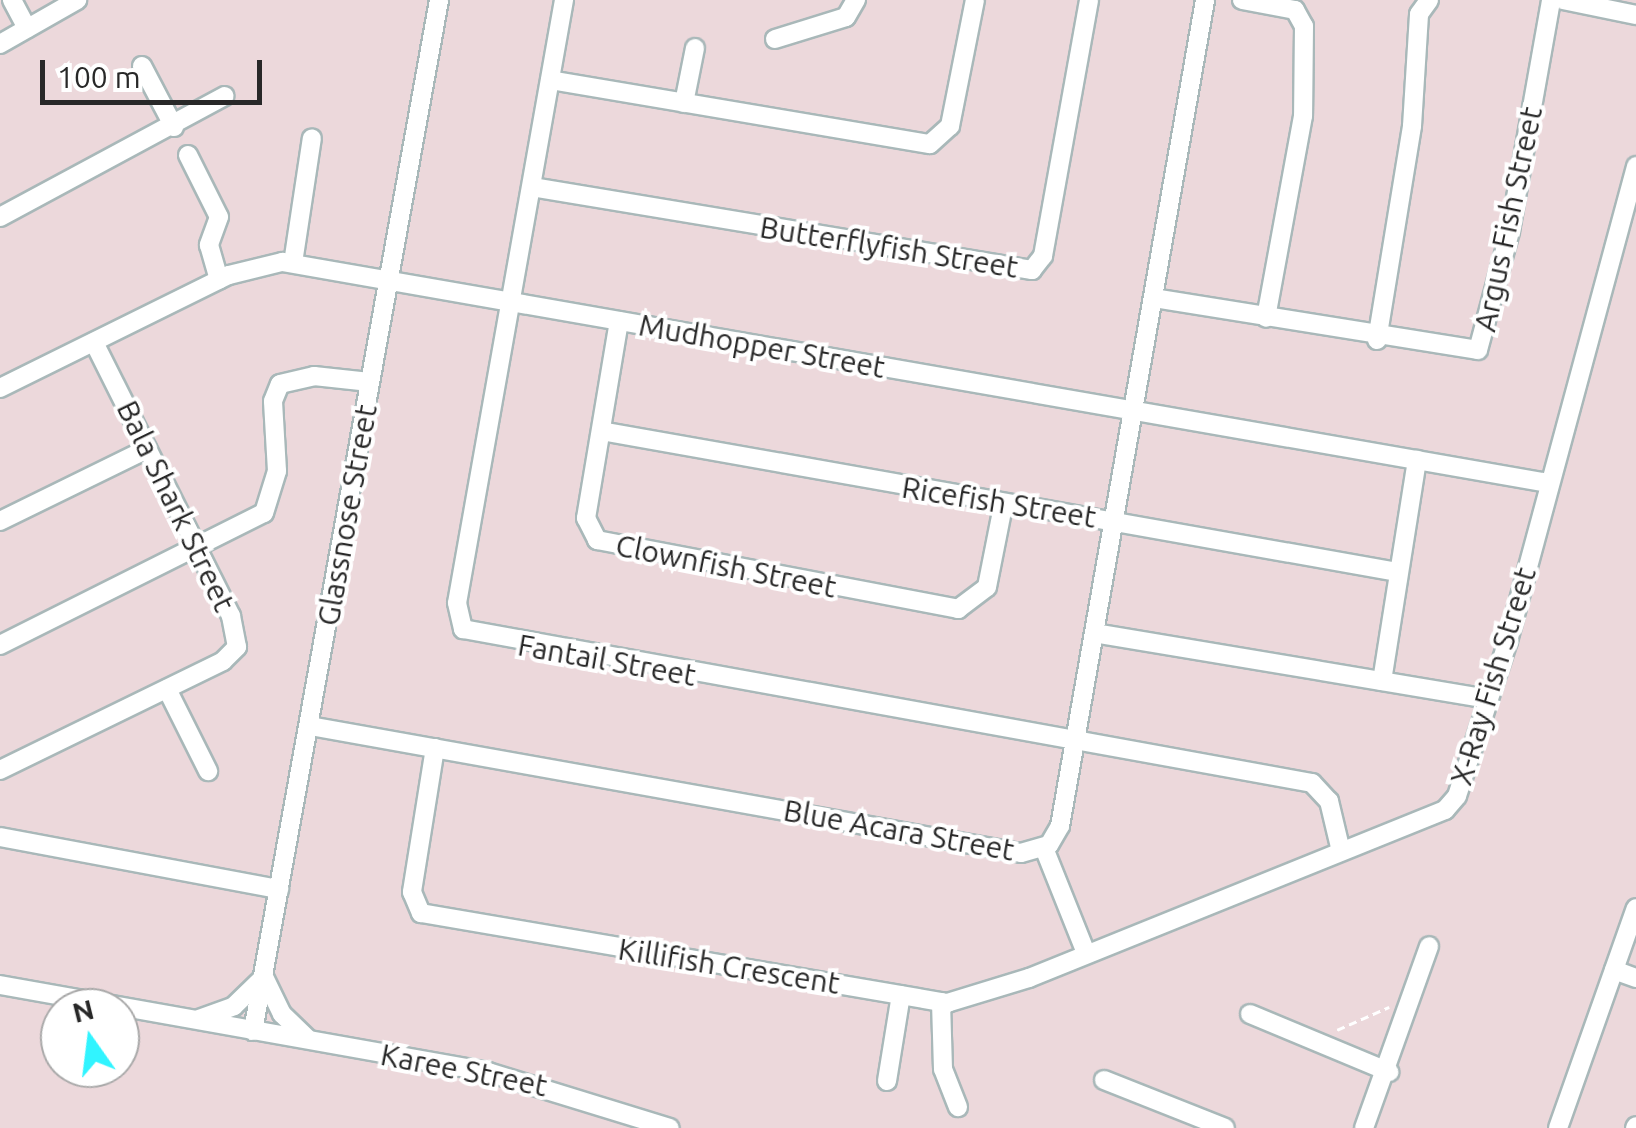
<!DOCTYPE html>
<html>
<head>
<meta charset="utf-8">
<style>
	body { margin:0 }
	#map { position:relative; width:1636px; height:1128px; overflow:hidden; background:#ecd8db; font-family:Ubuntu,sans-serif }
	div>[style] { position:absolute }
	[style*='--x'] { left:calc(var(--x)*1px); top:calc(var(--y)*1px); width:calc(var(--w)*1px); rotate:calc(var(--a)*1deg) }
	.path>* { height:2.5px; margin-top:-1.25px; transform-origin:0; background:repeating-linear-gradient(90deg,#fff 0 8px,transparent 0 13px) }
	.roads { filter:drop-shadow(2px 0 #a9b8b9) drop-shadow(-2px 0 #a9b8b9) drop-shadow(0 2px #a9b8b9) drop-shadow(0 -2px #a9b8b9) }
	.minor>* { height:18px; margin:-9px; padding:0 9px; transform-origin:9px; border-radius:9px; background:#fff }
	span { translate:-50% -50%; white-space:nowrap; text-align:center; line-height:1.15; -webkit-text-stroke:8px #fff; paint-order:stroke }
	.street-label { font-size:30px; color:#282828 }
	.north { position:absolute; left:40px; top:988px; width:100px; height:100px; box-sizing:border-box; background:#fff; border:2px solid #a9a9a9; border-radius:50%; rotate:346deg; font-size:28px; font-weight:700; line-height:40px; text-align:center; color:#282828 }
	.north::after { content:''; display:block; margin:auto; width:35px; height:45px; background:#31f4ff; clip-path:polygon(50% 0,100% 100%,50% 72%,0 100%) }
	.scale { position:absolute; left:40px; top:60px; width:222px; height:45px; box-sizing:border-box; border:5px solid #282828; border-top:0; padding-left:12px; font-size:30px; line-height:35px; white-space:nowrap; color:#282828; -webkit-text-stroke:8px #fff; paint-order:stroke }
</style>
</head>
<body>
<div id="map">
	<div class="path">
		<div style="--x:1337;--y:1030;--w:57;--a:-23.9"></div>
	</div>
	<div class="roads">
		<div class="minor">
			<div style="--x:12;--y:0;--w:32;--a:62"></div>
			<div style="--x:564;--y:0;--w:612;--a:100.06"></div>
			<div style="--x:457;--y:603;--w:27;--a:77"></div>
			<div style="--x:463;--y:629;--w:863;--a:10.28"></div>
			<div style="--x:1312;--y:783;--w:25;--a:47"></div>
			<div style="--x:1329;--y:801;--w:47;--a:76.6"></div>
			<div style="--x:1242;--y:0;--w:54;--a:10.7"></div>
			<div style="--x:1295;--y:10;--w:18;--a:61"></div>
			<div style="--x:1304;--y:26;--w:90;--a:90.6"></div>
			<div style="--x:1303;--y:116;--w:205;--a:100.4"></div>
			<div style="--x:1563;--y:0;--w:75;--a:11.6"></div>
			<div style="--x:775;--y:39;--w:74;--a:-17.2"></div>
			<div style="--x:846;--y:17;--w:20;--a:-60"></div>
			<div style="--x:0;--y:44;--w:89;--a:-29.7"></div>
			<div style="--x:142;--y:66;--w:69;--a:62.3"></div>
			<div style="--x:550;--y:80;--w:385;--a:9.6"></div>
			<div style="--x:930;--y:144;--w:27;--a:-42"></div>
			<div style="--x:950;--y:126;--w:128;--a:-78.8"></div>
			<div style="--x:684;--y:103;--w:56;--a:-78.7"></div>
			<div style="--x:188;--y:155;--w:69;--a:63.4"></div>
			<div style="--x:219;--y:217;--w:30;--a:110"></div>
			<div style="--x:209;--y:245;--w:36;--a:74"></div>
			<div style="--x:532;--y:187;--w:507;--a:9.43"></div>
			<div style="--x:1032;--y:270;--w:18;--a:-52"></div>
			<div style="--x:1043;--y:256;--w:260;--a:-79.8"></div>
			<div style="--x:0;--y:217;--w:255;--a:-28.3"></div>
			<div style="--x:293;--y:263;--w:126;--a:-81.4"></div>
			<div style="--x:1154;--y:298;--w:328;--a:9.1"></div>
			<div style="--x:1478;--y:350;--w:123;--a:-74.9"></div>
			<div style="--x:1510;--y:231;--w:235;--a:-79.9"></div>
			<div style="--x:619;--y:321;--w:200;--a:99.5"></div>
			<div style="--x:586;--y:518;--w:25;--a:63"></div>
			<div style="--x:597;--y:540;--w:368;--a:10.8"></div>
			<div style="--x:958;--y:609;--w:36;--a:-37"></div>
			<div style="--x:987;--y:587;--w:83;--a:-78.8"></div>
			<div style="--x:1377;--y:340;--w:217;--a:-80.7"></div>
			<div style="--x:1412;--y:126;--w:112;--a:-86.4"></div>
			<div style="--x:1419;--y:14;--w:17;--a:-54"></div>
			<div style="--x:0;--y:388;--w:255;--a:-26.3"></div>
			<div style="--x:229;--y:275;--w:55;--a:-13.8"></div>
			<div style="--x:282;--y:262;--w:1285;--a:9.9"></div>
			<div style="--x:601;--y:431;--w:808;--a:10.04"></div>
			<div style="--x:0;--y:521;--w:164;--a:-26.1"></div>
			<div style="--x:1094;--y:633;--w:399;--a:9.5"></div>
			<div style="--x:0;--y:645;--w:295;--a:-26.6"></div>
			<div style="--x:264;--y:513;--w:44;--a:-72.8"></div>
			<div style="--x:277;--y:471;--w:70;--a:-93.3"></div>
			<div style="--x:273;--y:401;--w:18;--a:-68"></div>
			<div style="--x:280;--y:384;--w:35;--a:-13"></div>
			<div style="--x:314;--y:376;--w:56;--a:6.1"></div>
			<div style="--x:1382;--y:681;--w:224;--a:-81"></div>
			<div style="--x:167;--y:689;--w:92;--a:63.4"></div>
			<div style="--x:310;--y:726;--w:722;--a:10.13"></div>
			<div style="--x:1021;--y:853;--w:29;--a:-16"></div>
			<div style="--x:1049;--y:845;--w:22;--a:-60"></div>
			<div style="--x:1060;--y:826;--w:839;--a:-80.04"></div>
			<div style="--x:435;--y:748;--w:146;--a:99.1"></div>
			<div style="--x:412;--y:892;--w:23;--a:67"></div>
			<div style="--x:421;--y:913;--w:534;--a:9.71"></div>
			<div style="--x:947;--y:1003;--w:86;--a:-17"></div>
			<div style="--x:1029;--y:978;--w:449;--a:-22"></div>
			<div style="--x:1445;--y:810;--w:18;--a:-49"></div>
			<div style="--x:1457;--y:796;--w:163;--a:-71.8"></div>
			<div style="--x:1508;--y:641;--w:492;--a:-74.9"></div>
			<div style="--x:0;--y:770;--w:248;--a:-26"></div>
			<div style="--x:223;--y:661;--w:20;--a:-45"></div>
			<div style="--x:237;--y:647;--w:32;--a:-101"></div>
			<div style="--x:231;--y:616;--w:306;--a:-116.6"></div>
			<div style="--x:0;--y:837;--w:284;--a:10.6"></div>
			<div style="--x:1044;--y:848;--w:113;--a:68.2"></div>
			<div style="--x:1614;--y:970;--w:23;--a:20"></div>
			<div style="--x:264;--y:977;--w:41;--a:64.1"></div>
			<div style="--x:282;--y:1014;--w:36;--a:44"></div>
			<div style="--x:0;--y:985;--w:496;--a:10.1"></div>
			<div style="--x:488;--y:1072;--w:190;--a:17.1"></div>
			<div style="--x:941;--y:1002;--w:67;--a:88.3"></div>
			<div style="--x:943;--y:1069;--w:41;--a:68.5"></div>
			<div style="--x:1250;--y:1014;--w:151;--a:22.6"></div>
			<div style="--x:199;--y:1019;--w:37;--a:-20"></div>
			<div style="--x:234;--y:1006;--w:42;--a:-44"></div>
			<div style="--x:253;--y:1031;--w:1048;--a:-79.77"></div>
			<div style="--x:1104;--y:1080;--w:130;--a:21.6"></div>
			<div style="--x:887;--y:1081;--w:87;--a:-80.8"></div>
			<div style="--x:1364;--y:1128;--w:193;--a:-70.3"></div>
			<div style="--x:1558;--y:1128;--w:233;--a:-70.5"></div>
			<div style="--x:1635;--y:1128;--w:2;--a:-63"></div>
		</div>
	</div>
	<div class="street-label">
		<span style="left:1508px;top:219px;rotate:-78deg">Argus Fish Street</span>
		<span style="left:889px;top:247px;rotate:9deg">Butterflyfish Street</span>
		<span style="left:762px;top:346px;rotate:10deg">Mudhopper Street</span>
		<span style="left:999px;top:502px;rotate:9deg">Ricefish Street</span>
		<span style="left:176px;top:506px;rotate:64deg">Bala Shark Street</span>
		<span style="left:347px;top:515px;rotate:-80deg">Glassnose Street</span>
		<span style="left:726px;top:566px;rotate:11deg">Clownfish Street</span>
		<span style="left:607px;top:660px;rotate:10deg">Fantail Street</span>
		<span style="left:1493px;top:676px;rotate:-73deg">X-Ray Fish Street</span>
		<span style="left:899px;top:830px;rotate:10deg">Blue Acara Street</span>
		<span style="left:729px;top:966px;rotate:9deg">Killifish Crescent</span>
		<span style="left:464px;top:1070px;rotate:11deg">Karee Street</span>
	</div>
	<div class="north">N</div>
	<div class="scale">100 m</div>
</div>
</body>
</html>
